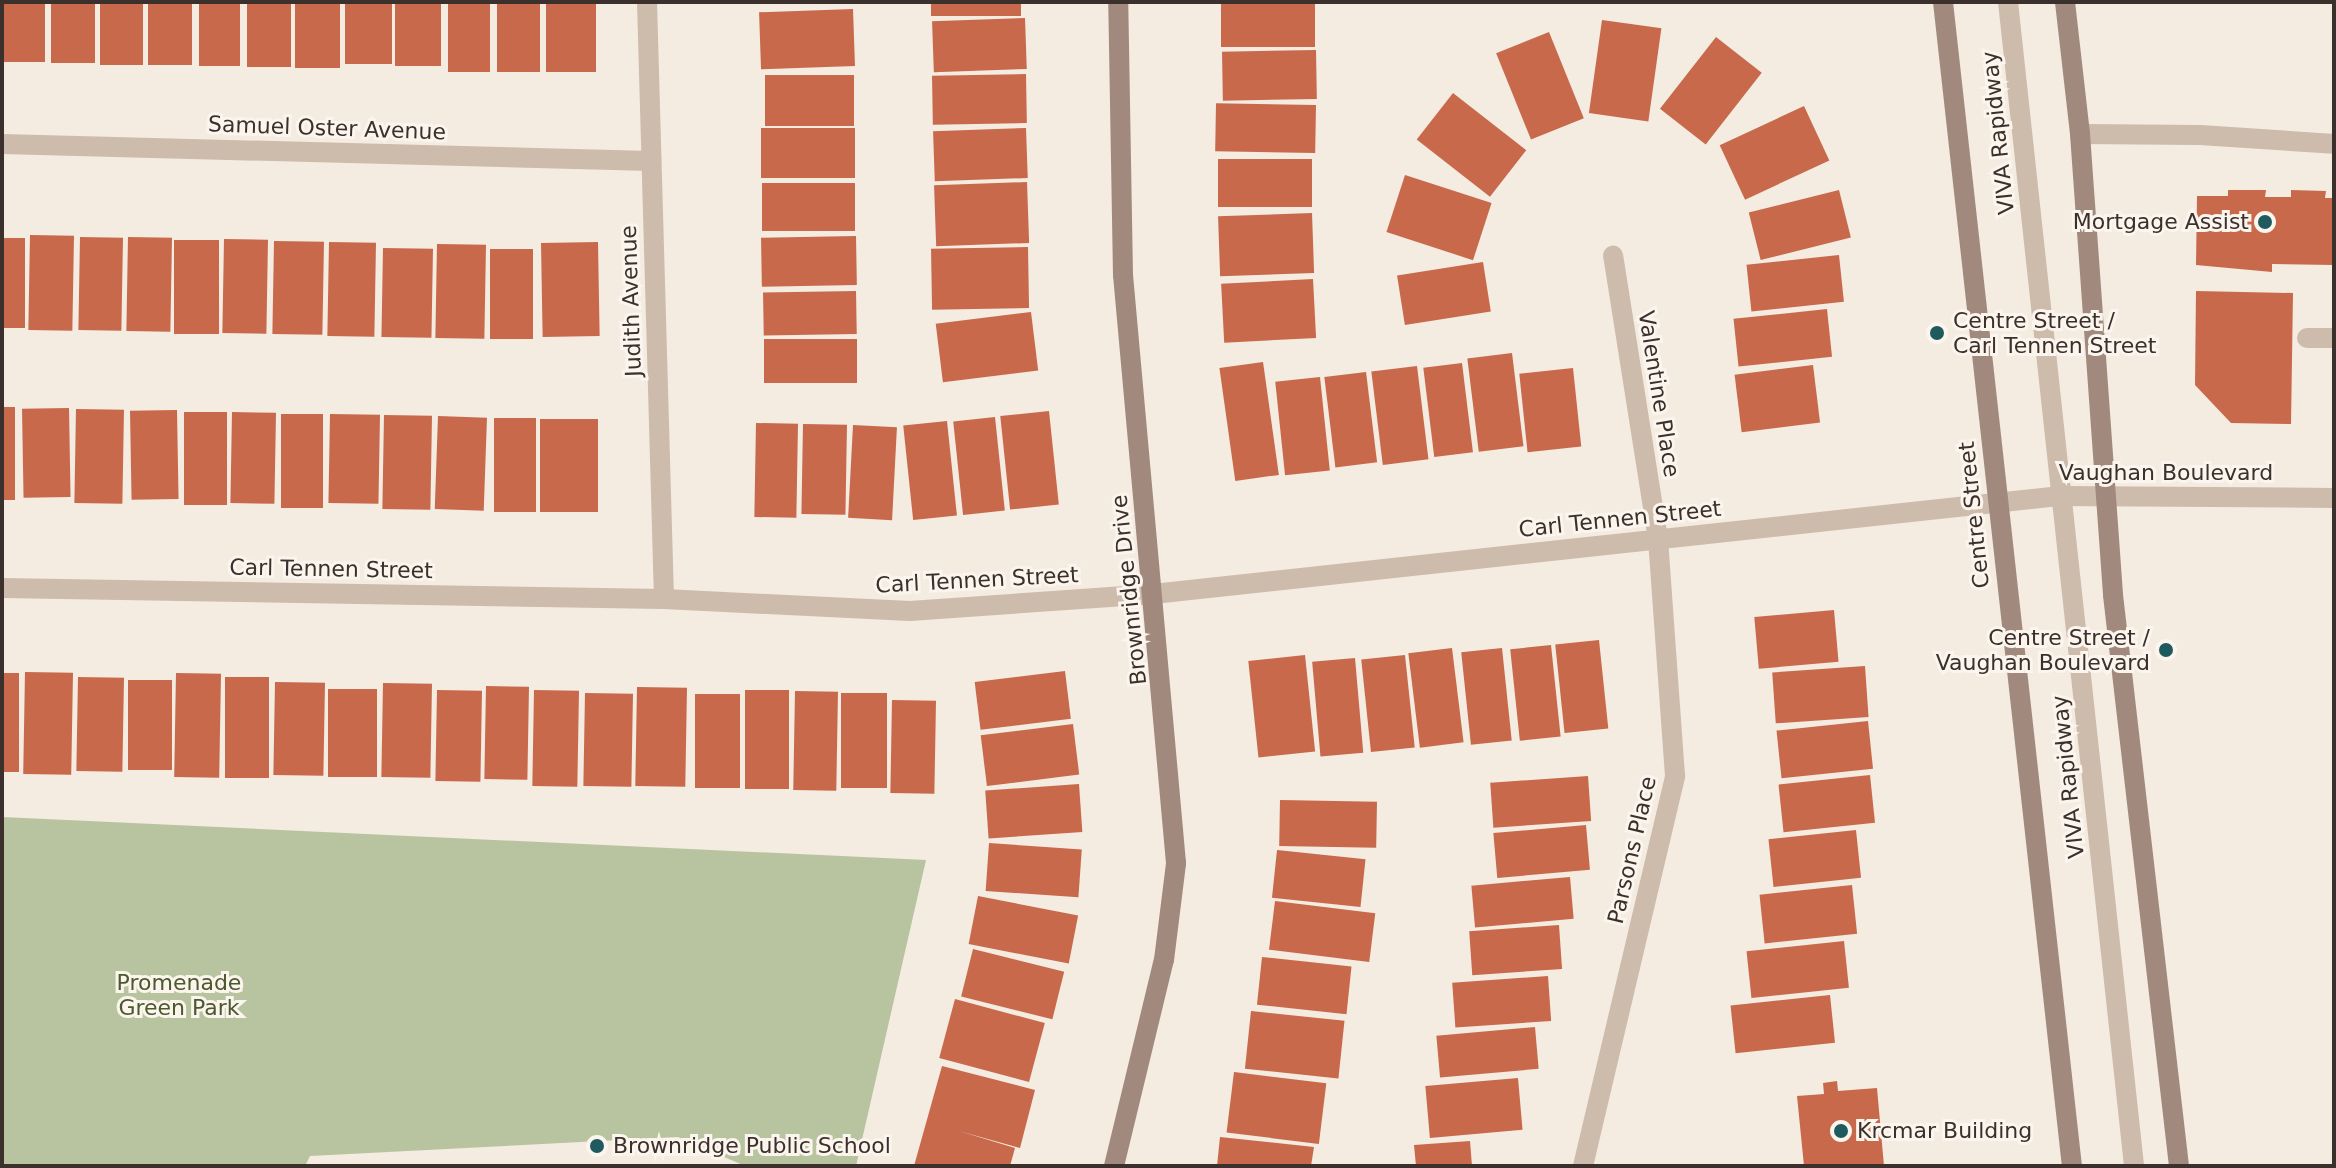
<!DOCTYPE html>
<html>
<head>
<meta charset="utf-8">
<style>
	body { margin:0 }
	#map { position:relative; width:2336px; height:1168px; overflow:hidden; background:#f4ebe1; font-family:"DejaVu Sans",sans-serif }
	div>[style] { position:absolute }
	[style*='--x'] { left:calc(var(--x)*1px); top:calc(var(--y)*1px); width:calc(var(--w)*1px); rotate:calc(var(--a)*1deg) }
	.green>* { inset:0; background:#b8c4a0 }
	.building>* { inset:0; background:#c8694b; transform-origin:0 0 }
	.lane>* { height:20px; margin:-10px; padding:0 10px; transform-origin:10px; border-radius:10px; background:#cdbbac }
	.street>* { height:20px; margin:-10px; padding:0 10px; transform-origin:10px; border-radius:10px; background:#cdbbac }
	.secondary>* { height:20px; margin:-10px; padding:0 10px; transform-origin:10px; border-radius:10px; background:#a18a7d }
	.dots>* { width:22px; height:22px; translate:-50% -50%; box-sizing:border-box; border:4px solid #fbf5ee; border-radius:50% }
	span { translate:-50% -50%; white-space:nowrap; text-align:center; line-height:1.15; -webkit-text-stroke:6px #fbf5ee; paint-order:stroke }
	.street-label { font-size:22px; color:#3b302b }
	.poi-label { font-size:22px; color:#3b302b }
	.right { translate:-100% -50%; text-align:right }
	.left { translate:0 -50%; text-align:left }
	.park-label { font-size:22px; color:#4a5a2e }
	.frame { position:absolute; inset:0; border:4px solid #3b302b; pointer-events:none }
</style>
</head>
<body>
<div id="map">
	<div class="green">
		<div style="clip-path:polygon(2px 817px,926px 860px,856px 1166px,745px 1166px,678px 1137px,310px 1156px,305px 1166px,2px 1166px)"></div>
	</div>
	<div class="building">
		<div style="left:2px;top:2px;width:43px;height:60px"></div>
		<div style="left:51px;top:2px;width:44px;height:61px"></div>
		<div style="left:100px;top:2px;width:43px;height:63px"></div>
		<div style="left:148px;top:2px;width:44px;height:63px"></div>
		<div style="left:199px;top:2px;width:41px;height:64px"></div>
		<div style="left:247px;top:2px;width:44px;height:65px"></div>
		<div style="left:295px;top:2px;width:45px;height:66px"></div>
		<div style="left:345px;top:2px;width:47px;height:62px"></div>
		<div style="left:395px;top:2px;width:46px;height:64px"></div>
		<div style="left:448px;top:2px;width:42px;height:70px"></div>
		<div style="left:497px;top:2px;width:43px;height:70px"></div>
		<div style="left:546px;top:2px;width:50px;height:70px"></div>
		<div style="left:931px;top:2px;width:90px;height:14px"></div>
		<div style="left:1221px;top:2px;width:94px;height:45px"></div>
		<div style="left:853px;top:9px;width:57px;height:94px;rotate:88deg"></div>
		<div style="left:1025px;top:18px;width:51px;height:93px;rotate:88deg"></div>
		<div style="left:1602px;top:20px;width:60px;height:94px;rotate:8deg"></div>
		<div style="left:1549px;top:32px;width:93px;height:57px;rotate:68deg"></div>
		<div style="left:1716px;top:37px;width:58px;height:91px;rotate:38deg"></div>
		<div style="left:1316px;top:50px;width:49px;height:94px;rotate:89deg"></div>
		<div style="left:1026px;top:74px;width:49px;height:94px;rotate:89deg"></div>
		<div style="left:765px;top:75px;width:89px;height:51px"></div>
		<div style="left:1453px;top:93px;width:93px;height:59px;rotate:38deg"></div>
		<div style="left:1316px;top:105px;width:48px;height:100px;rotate:91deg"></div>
		<div style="left:1804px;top:106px;width:60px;height:93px;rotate:65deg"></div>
		<div style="left:761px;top:128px;width:94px;height:50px"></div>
		<div style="left:1026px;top:128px;width:50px;height:93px;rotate:88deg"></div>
		<div style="left:1312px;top:159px;width:48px;height:94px;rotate:90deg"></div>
		<div style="left:1405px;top:175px;width:91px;height:60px;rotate:18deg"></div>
		<div style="left:1027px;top:182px;width:61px;height:93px;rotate:88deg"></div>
		<div style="left:855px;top:183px;width:48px;height:93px;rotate:90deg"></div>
		<div style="left:1839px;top:190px;width:49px;height:93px;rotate:76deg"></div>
		<div style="clip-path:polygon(2228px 190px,2266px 190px,2265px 197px,2291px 197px,2291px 190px,2326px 191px,2325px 198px,2334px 198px,2334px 265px,2272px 264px,2272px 272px,2196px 265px,2197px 196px,2228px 196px)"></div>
		<div style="left:1312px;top:213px;width:60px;height:94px;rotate:88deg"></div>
		<div style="left:30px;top:235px;width:44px;height:95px;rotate:1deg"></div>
		<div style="left:856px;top:236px;width:49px;height:95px;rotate:89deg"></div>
		<div style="left:80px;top:237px;width:43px;height:93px;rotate:1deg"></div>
		<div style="left:128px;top:237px;width:44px;height:94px;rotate:1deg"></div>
		<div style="left:2px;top:238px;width:23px;height:90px"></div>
		<div style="left:224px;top:239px;width:44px;height:94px;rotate:1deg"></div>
		<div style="left:174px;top:240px;width:45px;height:94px"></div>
		<div style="left:274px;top:241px;width:50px;height:93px;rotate:1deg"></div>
		<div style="left:329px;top:242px;width:47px;height:94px;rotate:1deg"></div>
		<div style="left:598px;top:242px;width:94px;height:57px;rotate:89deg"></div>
		<div style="left:437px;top:244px;width:49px;height:94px;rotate:1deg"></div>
		<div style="left:1028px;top:247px;width:61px;height:97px;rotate:89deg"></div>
		<div style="left:383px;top:248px;width:50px;height:89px;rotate:1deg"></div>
		<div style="left:490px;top:249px;width:43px;height:90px"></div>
		<div style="left:1839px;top:255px;width:47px;height:93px;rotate:84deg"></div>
		<div style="left:1483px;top:262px;width:50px;height:87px;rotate:81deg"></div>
		<div style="left:1313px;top:279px;width:59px;height:92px;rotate:87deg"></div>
		<div style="left:856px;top:291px;width:43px;height:93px;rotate:89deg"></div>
		<div style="clip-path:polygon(2196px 291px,2293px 293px,2291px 424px,2231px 423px,2195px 385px)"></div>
		<div style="left:1827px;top:309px;width:48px;height:94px;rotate:84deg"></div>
		<div style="left:1031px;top:312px;width:59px;height:96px;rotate:83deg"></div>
		<div style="left:857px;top:339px;width:44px;height:93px;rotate:90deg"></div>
		<div style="left:1512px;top:353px;width:94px;height:45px;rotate:83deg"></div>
		<div style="left:1263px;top:362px;width:114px;height:44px;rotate:82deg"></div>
		<div style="left:1462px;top:363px;width:90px;height:39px;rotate:83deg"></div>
		<div style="left:1813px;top:365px;width:58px;height:79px;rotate:83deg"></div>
		<div style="left:1417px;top:366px;width:94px;height:46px;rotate:83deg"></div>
		<div style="left:1573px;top:368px;width:79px;height:54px;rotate:84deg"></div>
		<div style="left:1366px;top:372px;width:91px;height:42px;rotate:83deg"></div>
		<div style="left:1320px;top:377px;width:94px;height:45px;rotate:84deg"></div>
		<div style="left:2px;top:407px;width:13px;height:93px"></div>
		<div style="left:69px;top:408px;width:89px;height:47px;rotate:89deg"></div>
		<div style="left:76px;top:409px;width:48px;height:94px;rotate:1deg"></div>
		<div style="left:177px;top:410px;width:89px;height:47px;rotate:89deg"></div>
		<div style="left:1049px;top:411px;width:94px;height:49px;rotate:84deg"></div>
		<div style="left:184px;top:412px;width:43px;height:93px"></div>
		<div style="left:232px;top:412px;width:44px;height:91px;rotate:1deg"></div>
		<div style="left:281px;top:414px;width:42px;height:94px"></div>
		<div style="left:330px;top:414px;width:50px;height:89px;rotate:1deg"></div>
		<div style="left:384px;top:415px;width:48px;height:94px;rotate:1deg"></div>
		<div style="left:438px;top:416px;width:49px;height:93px;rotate:2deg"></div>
		<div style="left:995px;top:417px;width:94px;height:42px;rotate:84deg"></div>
		<div style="left:494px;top:418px;width:42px;height:94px"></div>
		<div style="left:540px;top:419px;width:58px;height:93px"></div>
		<div style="left:947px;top:421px;width:95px;height:44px;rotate:84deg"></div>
		<div style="left:756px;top:423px;width:42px;height:94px;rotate:1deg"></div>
		<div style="left:803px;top:424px;width:44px;height:90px;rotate:1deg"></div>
		<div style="left:853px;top:425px;width:44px;height:93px;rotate:3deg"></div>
		<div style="left:1834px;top:610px;width:52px;height:80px;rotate:85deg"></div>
		<div style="left:1599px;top:640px;width:89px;height:44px;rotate:84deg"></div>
		<div style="left:1551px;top:645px;width:92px;height:41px;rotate:84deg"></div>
		<div style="left:1452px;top:648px;width:95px;height:44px;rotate:83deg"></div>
		<div style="left:1502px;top:648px;width:93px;height:41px;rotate:84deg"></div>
		<div style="left:1305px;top:655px;width:97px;height:57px;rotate:84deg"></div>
		<div style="left:1405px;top:655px;width:93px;height:44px;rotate:84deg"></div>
		<div style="left:1355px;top:658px;width:95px;height:43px;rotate:85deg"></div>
		<div style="left:1865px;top:666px;width:51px;height:93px;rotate:86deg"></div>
		<div style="left:1065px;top:671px;width:48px;height:91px;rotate:83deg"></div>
		<div style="left:25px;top:672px;width:48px;height:102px;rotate:1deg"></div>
		<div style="left:2px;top:673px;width:17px;height:99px"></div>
		<div style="left:176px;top:673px;width:45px;height:104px;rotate:1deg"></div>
		<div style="left:78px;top:677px;width:46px;height:94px;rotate:1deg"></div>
		<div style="left:225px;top:677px;width:44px;height:101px"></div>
		<div style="left:128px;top:680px;width:44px;height:90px"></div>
		<div style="left:275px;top:682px;width:50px;height:93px;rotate:1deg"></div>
		<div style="left:383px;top:683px;width:49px;height:94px;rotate:1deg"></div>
		<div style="left:486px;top:686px;width:43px;height:93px;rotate:1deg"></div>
		<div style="left:637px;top:687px;width:50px;height:99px;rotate:1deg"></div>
		<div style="left:328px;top:689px;width:49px;height:88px"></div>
		<div style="left:437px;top:690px;width:45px;height:91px;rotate:1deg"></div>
		<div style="left:534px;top:690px;width:45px;height:96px;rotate:1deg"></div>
		<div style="left:745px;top:690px;width:44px;height:99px"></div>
		<div style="left:795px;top:691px;width:43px;height:99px;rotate:1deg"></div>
		<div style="left:585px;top:693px;width:48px;height:93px;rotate:1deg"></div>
		<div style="left:841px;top:693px;width:46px;height:95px"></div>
		<div style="left:695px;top:694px;width:45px;height:94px"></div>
		<div style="left:892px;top:700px;width:44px;height:93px;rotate:1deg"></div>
		<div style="left:1868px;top:721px;width:48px;height:92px;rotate:84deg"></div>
		<div style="left:1073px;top:724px;width:51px;height:93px;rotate:83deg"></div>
		<div style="left:1870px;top:775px;width:48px;height:92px;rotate:84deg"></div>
		<div style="left:1588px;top:776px;width:45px;height:98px;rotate:86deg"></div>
		<div style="left:1079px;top:784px;width:48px;height:94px;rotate:86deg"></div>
		<div style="left:1280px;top:800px;width:97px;height:46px;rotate:1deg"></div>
		<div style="left:1586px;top:825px;width:45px;height:93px;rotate:85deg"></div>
		<div style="left:1856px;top:830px;width:48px;height:88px;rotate:84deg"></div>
		<div style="left:989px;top:843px;width:93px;height:48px;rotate:4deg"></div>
		<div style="left:1277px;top:850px;width:89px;height:48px;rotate:6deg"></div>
		<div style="left:1570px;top:877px;width:42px;height:99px;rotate:85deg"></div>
		<div style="left:1852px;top:885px;width:49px;height:93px;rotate:84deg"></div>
		<div style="left:978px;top:896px;width:102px;height:49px;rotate:11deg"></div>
		<div style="left:1275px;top:901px;width:101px;height:49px;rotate:7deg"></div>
		<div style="left:1559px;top:925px;width:44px;height:90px;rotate:86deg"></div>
		<div style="left:1844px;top:941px;width:47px;height:98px;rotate:84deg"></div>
		<div style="left:973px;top:949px;width:94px;height:49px;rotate:14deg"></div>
		<div style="left:1262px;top:957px;width:90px;height:48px;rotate:6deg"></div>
		<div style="left:1548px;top:976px;width:45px;height:96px;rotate:86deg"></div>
		<div style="left:1830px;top:995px;width:48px;height:100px;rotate:84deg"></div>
		<div style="left:955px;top:999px;width:93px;height:61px;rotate:15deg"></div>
		<div style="left:1251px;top:1011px;width:94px;height:58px;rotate:6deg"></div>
		<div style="left:1535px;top:1027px;width:42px;height:99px;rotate:85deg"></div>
		<div style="clip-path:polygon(942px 1066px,1035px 1090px,1020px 1148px,959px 1131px,1015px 1148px,1010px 1166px,914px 1166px)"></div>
		<div style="left:1234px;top:1072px;width:93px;height:61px;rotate:7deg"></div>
		<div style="left:1518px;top:1078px;width:52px;height:93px;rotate:85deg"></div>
		<div style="clip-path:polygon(1837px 1081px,1838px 1091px,1877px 1088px,1884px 1166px,1804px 1166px,1797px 1096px,1824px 1094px,1823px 1083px)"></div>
		<div style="clip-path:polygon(1220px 1137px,1314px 1147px,1311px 1166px,1217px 1166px)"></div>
		<div style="clip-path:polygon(1470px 1141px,1472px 1166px,1416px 1166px,1414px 1145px)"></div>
	</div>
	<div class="lane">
		<div style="--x:2008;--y:2;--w:1171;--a:83.82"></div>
		<div style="--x:2080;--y:134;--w:120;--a:0.5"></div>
		<div style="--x:2200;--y:135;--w:134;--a:3.8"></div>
		<div style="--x:2307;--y:338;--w:27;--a:0"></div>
	</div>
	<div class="street">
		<div style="--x:647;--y:2;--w:597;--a:88.37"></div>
		<div style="--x:2;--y:144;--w:649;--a:1.5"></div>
		<div style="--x:2;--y:588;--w:662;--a:0.95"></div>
		<div style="--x:664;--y:599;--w:246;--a:2.8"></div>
		<div style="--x:910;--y:611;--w:244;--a:-4"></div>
		<div style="--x:1153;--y:594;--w:911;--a:-6.17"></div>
		<div style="--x:2059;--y:496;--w:275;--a:0.4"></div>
		<div style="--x:1583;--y:1166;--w:401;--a:-76.7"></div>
		<div style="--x:1675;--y:776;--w:238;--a:-94.1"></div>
		<div style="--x:1658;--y:539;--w:287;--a:-99"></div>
	</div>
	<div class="secondary">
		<div style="--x:1943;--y:2;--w:1171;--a:83.68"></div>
		<div style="--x:2065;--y:2;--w:133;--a:83.5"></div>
		<div style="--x:2080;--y:134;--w:462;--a:85.9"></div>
		<div style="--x:2113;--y:595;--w:575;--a:83.41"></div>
		<div style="--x:1114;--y:1166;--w:212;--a:-76.4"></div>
		<div style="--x:1164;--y:960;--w:98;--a:-82.9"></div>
		<div style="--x:1176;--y:863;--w:590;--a:-95.15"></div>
		<div style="--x:1123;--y:275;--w:273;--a:-91"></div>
	</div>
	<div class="dots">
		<div style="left:2265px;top:222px;background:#1f5a5e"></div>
		<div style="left:1937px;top:333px;background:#1f5a5e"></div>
		<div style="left:2166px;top:650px;background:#1f5a5e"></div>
		<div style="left:1841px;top:1131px;background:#1f5a5e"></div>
		<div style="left:597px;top:1146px;background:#1f5a5e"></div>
	</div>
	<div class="street-label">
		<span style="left:327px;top:128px;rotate:2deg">Samuel Oster Avenue</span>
		<span style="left:1998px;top:133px;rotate:-96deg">VIVA Rapidway</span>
		<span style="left:631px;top:301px;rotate:-92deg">Judith Avenue</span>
		<span style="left:1659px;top:394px;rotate:81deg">Valentine Place</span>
		<span style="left:2166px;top:473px">Vaughan Boulevard</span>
		<span style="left:1974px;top:515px;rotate:-96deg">Centre Street</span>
		<span style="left:1620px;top:519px;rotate:-6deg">Carl Tennen Street</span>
		<span style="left:331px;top:569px;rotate:1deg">Carl Tennen Street</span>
		<span style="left:977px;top:580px;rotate:-3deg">Carl Tennen Street</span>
		<span style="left:1129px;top:590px;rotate:-96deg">Brownridge Drive</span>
		<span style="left:2068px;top:777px;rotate:-96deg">VIVA Rapidway</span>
		<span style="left:1632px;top:850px;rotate:-77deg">Parsons Place</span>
	</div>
	<div class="poi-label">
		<span class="right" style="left:2249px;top:222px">Mortgage Assist</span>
		<span class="left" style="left:1953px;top:333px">Centre Street /<br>Carl Tennen Street</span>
		<span class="right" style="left:2150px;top:650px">Centre Street /<br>Vaughan Boulevard</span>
		<span class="left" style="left:1857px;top:1131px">Krcmar Building</span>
		<span class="left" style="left:613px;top:1146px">Brownridge Public School</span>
	</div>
	<div class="park-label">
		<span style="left:179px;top:995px">Promenade<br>Green Park</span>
	</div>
	<div class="frame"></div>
</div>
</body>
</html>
